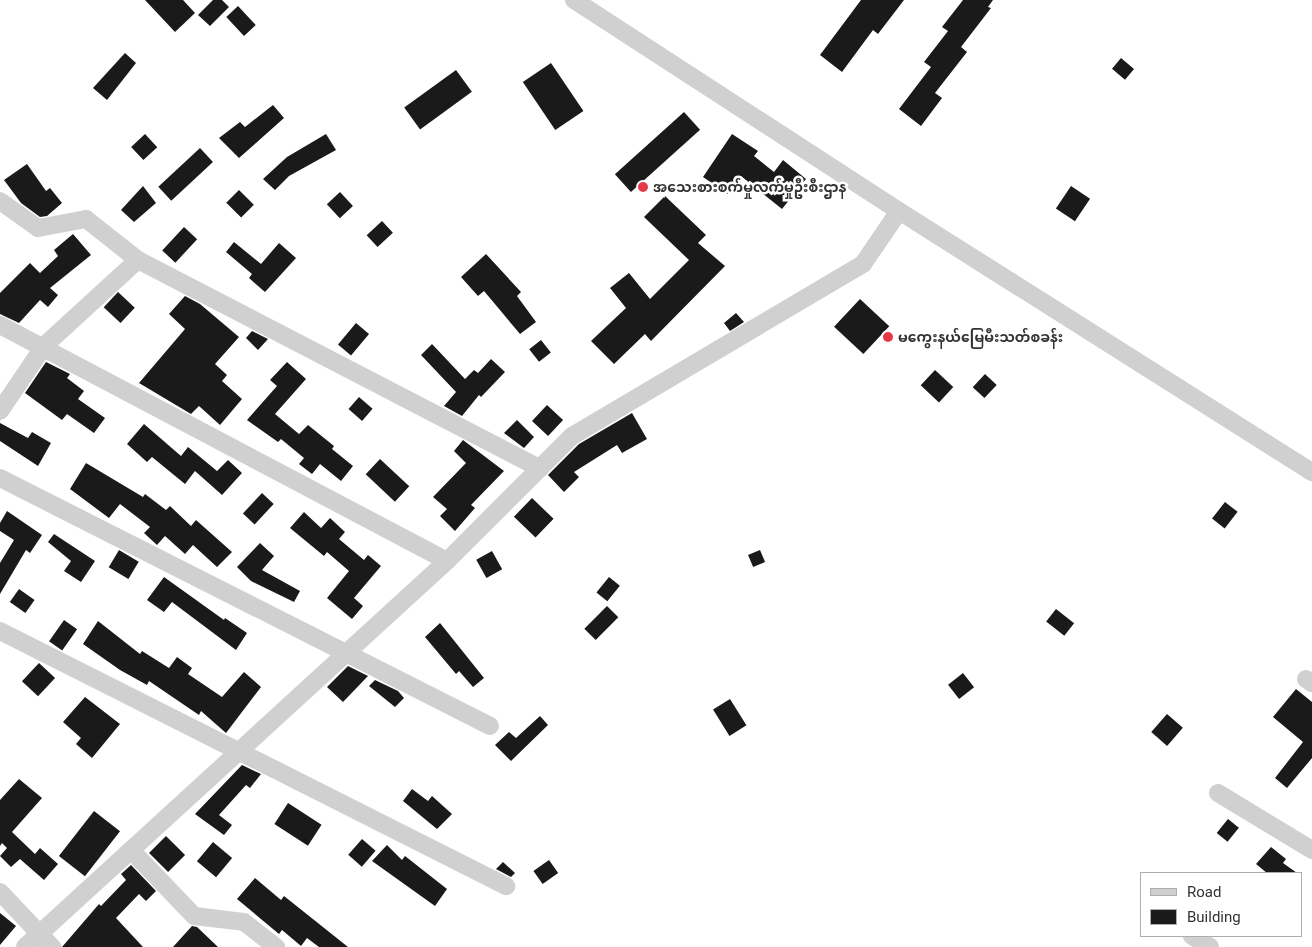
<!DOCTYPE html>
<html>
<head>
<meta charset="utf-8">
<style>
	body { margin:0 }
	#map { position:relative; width:1312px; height:947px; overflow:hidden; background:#fff; font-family:Roboto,"Noto Sans Myanmar",sans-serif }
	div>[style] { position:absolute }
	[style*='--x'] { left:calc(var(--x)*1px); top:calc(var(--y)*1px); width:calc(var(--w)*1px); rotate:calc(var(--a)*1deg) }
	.building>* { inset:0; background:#1a1a1a; transform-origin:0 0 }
	.minor>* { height:18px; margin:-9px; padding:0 9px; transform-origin:9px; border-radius:9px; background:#d0d0d0 }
	.dots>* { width:14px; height:14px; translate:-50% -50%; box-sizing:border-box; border:2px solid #fff; border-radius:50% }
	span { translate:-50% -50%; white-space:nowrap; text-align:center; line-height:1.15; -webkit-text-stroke:5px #fff; paint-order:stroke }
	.poi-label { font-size:14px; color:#333; font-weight:700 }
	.left { translate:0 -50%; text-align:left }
	.legend { position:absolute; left:1140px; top:872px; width:162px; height:65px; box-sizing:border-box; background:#fff; border:1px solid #adadad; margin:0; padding:6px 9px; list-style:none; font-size:15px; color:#333 }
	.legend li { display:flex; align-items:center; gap:10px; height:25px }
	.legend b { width:25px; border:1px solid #adadad }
</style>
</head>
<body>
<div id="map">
	<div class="building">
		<div style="clip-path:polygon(145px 0,183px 0,195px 13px,175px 32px)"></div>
		<div style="clip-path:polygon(213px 0,222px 0,229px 7px,210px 26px,198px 15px)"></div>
		<div style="clip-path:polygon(861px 0,904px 0,878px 34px,873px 30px,842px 72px,820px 55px)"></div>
		<div style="clip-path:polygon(963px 0,993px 0,988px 7px,991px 8px,961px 47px,967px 52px,935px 93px,942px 98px,921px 126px,899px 109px,931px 67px,924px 62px,948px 31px,942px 27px)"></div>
		<div style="left:238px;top:6px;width:26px;height:16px;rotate:47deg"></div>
		<div style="clip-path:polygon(125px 53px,136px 63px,107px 100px,93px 88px)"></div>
		<div style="left:1121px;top:58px;width:17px;height:14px;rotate:40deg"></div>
		<div style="left:551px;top:63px;width:58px;height:34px;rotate:56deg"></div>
		<div style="left:456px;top:70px;width:27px;height:64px;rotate:54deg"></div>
		<div style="clip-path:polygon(273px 105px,284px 118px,239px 158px,219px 138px,240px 122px,245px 127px)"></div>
		<div style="left:684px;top:112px;width:24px;height:93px;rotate:48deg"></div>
		<div style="left:145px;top:134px;width:18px;height:19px;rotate:47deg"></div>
		<div style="clip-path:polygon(326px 134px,336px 150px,289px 176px,275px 190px,263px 179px,287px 157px)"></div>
		<div style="clip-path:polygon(732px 134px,758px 151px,754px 156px,774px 172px,783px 160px,806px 179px,782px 209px,741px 176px,728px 194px,703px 177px)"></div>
		<div style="left:200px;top:148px;width:19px;height:57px;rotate:47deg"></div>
		<div style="clip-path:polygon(27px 164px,46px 191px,50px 188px,62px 203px,47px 216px,40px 217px,21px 203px,4px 180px)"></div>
		<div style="clip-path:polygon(143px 186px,156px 203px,134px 222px,121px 210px)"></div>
		<div style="left:1071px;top:186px;width:23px;height:27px;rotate:34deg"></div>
		<div style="left:239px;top:190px;width:21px;height:18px;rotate:45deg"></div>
		<div style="left:340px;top:192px;width:19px;height:18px;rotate:47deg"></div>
		<div style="clip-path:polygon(665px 196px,706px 235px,698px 243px,725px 266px,651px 341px,645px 334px,614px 364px,591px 341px,626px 308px,610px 288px,629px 273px,650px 299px,689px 260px,644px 217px)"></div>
		<div style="left:382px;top:221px;width:16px;height:21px;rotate:47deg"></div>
		<div style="left:184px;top:227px;width:18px;height:32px;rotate:43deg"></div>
		<div style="clip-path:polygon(73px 234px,91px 255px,50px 288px,58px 295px,48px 307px,40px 300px,19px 323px,0 314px,0 293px,30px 263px,40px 273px,58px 256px,54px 250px)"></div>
		<div style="clip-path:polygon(234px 242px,261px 264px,279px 243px,296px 258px,265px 292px,249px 278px,252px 274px,226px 252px)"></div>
		<div style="clip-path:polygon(486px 254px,521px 292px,517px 296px,536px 322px,520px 334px,484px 291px,478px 296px,461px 277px)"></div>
		<div style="left:118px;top:292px;width:23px;height:21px;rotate:43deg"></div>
		<div style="clip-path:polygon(185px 296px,200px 304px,239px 337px,215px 364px,227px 375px,222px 381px,242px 399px,220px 425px,199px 406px,191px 414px,139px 383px,185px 329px,169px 314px)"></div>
		<div style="left:860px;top:299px;width:40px;height:38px;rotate:43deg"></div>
		<div style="clip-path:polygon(736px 313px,744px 322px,730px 331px,724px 323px)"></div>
		<div style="left:356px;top:323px;width:17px;height:28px;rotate:40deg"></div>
		<div style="clip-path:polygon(252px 331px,268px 339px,258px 350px,246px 338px)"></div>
		<div style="left:541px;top:340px;width:16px;height:15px;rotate:52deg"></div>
		<div style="clip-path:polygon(432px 344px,465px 379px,474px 370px,478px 373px,491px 359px,505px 372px,481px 397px,479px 395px,462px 416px,444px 406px,456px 392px,421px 355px)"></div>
		<div style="clip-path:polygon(46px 362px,70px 374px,67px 378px,84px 391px,78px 399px,105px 418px,94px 433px,67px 414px,62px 420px,25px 393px)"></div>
		<div style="clip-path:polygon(287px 362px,306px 379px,275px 414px,299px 434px,308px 425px,334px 446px,332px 449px,353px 466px,341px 481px,320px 464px,312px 474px,299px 464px,304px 458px,281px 439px,278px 442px,247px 420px,277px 386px,270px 380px)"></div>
		<div style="left:935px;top:370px;width:25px;height:21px;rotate:43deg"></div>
		<div style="left:985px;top:374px;width:16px;height:18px;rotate:43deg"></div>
		<div style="left:359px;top:397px;width:18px;height:16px;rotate:41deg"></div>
		<div style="left:547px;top:405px;width:22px;height:22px;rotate:43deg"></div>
		<div style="clip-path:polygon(632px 413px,647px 439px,622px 453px,617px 445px,574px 472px,579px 477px,564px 492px,548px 475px,579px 444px)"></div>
		<div style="clip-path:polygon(517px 420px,534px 437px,524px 448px,504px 433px)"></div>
		<div style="clip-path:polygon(0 423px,28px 438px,32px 432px,51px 443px,38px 466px,0 441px)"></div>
		<div style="clip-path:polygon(144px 424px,181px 456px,188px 447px,217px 471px,228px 460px,242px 473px,222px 495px,195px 471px,185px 484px,152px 457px,147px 462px,127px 444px)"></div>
		<div style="clip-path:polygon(463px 440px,504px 471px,471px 505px,475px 508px,455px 531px,440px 516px,447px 509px,433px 497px,466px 463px,454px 451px)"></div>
		<div style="left:380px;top:459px;width:40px;height:21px;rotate:43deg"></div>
		<div style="clip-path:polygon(86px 463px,143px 497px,145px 494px,166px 510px,170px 506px,191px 526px,196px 520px,232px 552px,217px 567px,193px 545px,185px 554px,165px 536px,157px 545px,144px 533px,150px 527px,120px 504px,109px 518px,70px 489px)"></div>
		<div style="left:262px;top:493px;width:16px;height:28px;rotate:43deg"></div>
		<div style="left:532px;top:498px;width:30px;height:26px;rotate:44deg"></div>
		<div style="left:1225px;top:502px;width:16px;height:21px;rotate:38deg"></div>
		<div style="clip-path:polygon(7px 511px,42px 535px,30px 553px,26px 550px,0 594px,0 563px,14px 540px,0 531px,0 523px)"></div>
		<div style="clip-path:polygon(304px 512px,321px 528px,330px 518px,345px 532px,339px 539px,364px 560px,368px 555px,381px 566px,354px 598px,363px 606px,352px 619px,327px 598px,349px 571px,327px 552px,324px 556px,290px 528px)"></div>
		<div style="clip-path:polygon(54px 534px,95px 561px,81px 582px,64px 571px,71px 561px,48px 542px)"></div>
		<div style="clip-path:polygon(260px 543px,274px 556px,262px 570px,300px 591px,294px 602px,251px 581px,237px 567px)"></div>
		<div style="left:119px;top:550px;width:23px;height:20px;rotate:31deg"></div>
		<div style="left:760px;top:550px;width:13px;height:13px;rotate:67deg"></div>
		<div style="left:492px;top:551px;width:21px;height:18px;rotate:61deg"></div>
		<div style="clip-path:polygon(164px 577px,224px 620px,225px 618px,247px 633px,236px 650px,172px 602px,164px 612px,147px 600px)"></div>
		<div style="left:609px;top:577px;width:14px;height:20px;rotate:39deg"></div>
		<div style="left:19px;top:589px;width:19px;height:16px;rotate:35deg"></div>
		<div style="left:607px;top:606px;width:16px;height:32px;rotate:45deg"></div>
		<div style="left:1056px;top:609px;width:23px;height:16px;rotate:38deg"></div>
		<div style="left:64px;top:620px;width:16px;height:26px;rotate:35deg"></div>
		<div style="clip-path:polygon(98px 621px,140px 654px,142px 651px,169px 668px,177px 657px,192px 668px,188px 674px,222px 697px,244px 672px,261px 687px,226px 733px,201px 711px,199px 715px,149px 681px,147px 685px,120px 670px,83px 644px)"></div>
		<div style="clip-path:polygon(440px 623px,484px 678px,473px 687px,459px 671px,456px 674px,425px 637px)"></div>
		<div style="left:39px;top:663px;width:22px;height:25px;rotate:43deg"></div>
		<div style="clip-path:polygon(348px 666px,368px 676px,343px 702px,327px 687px)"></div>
		<div style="left:963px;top:673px;width:18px;height:19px;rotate:52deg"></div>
		<div style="clip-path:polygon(375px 680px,398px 691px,404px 698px,395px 707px,369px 686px)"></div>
		<div style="clip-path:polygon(1296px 689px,1312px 702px,1312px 758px,1287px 788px,1275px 778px,1303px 742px,1273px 717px)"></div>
		<div style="clip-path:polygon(85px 697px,120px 724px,92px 758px,76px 744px,81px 738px,63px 722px)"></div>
		<div style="left:730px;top:699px;width:31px;height:20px;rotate:58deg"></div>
		<div style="left:1167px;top:714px;width:21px;height:24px;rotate:41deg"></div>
		<div style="clip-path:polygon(540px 716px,548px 725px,511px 761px,495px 745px,509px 732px,516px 738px)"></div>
		<div style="clip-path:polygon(242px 765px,261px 774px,250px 788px,246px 785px,219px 815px,232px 825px,224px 835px,195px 814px)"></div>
		<div style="clip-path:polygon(19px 779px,42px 798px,12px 832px,35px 854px,40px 848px,58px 864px,44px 880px,20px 859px,11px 867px,0 856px,7px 848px,2px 843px,0 846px,0 800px)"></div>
		<div style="clip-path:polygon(412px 789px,428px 801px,432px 796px,452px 814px,437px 829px,403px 801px)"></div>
		<div style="left:288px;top:803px;width:40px;height:25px;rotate:33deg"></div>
		<div style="left:94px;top:811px;width:33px;height:57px;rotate:38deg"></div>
		<div style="left:1228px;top:819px;width:14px;height:18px;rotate:39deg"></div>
		<div style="left:166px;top:836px;width:27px;height:24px;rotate:45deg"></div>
		<div style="left:362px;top:839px;width:18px;height:21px;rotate:41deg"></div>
		<div style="left:213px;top:842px;width:25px;height:25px;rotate:40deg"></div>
		<div style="clip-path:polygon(387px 845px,402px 860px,405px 856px,447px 889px,435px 906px,372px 861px)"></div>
		<div style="clip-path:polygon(1271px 847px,1286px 859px,1283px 863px,1297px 873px,1267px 873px,1256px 864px)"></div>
		<div style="left:549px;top:860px;width:16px;height:19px;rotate:55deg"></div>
		<div style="clip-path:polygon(503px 862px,515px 873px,511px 877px,496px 869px)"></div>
		<div style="clip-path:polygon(131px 865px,156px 891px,146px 901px,139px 894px,116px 918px,143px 947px,62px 947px,99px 904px,101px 906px,126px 880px,121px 874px)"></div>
		<div style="clip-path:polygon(255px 878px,281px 900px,284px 896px,348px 947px,319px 947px,307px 938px,301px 946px,282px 930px,279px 934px,237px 899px)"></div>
		<div style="clip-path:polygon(0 913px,16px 926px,0 945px)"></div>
		<div style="clip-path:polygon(192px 926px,197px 927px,218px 947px,173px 947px)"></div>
	</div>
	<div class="minor">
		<div style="--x:574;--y:0;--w:387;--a:33"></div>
		<div style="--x:899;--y:211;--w:489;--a:32.3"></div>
		<div style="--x:0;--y:201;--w:47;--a:35.4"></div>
		<div style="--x:38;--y:228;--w:49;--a:-10.6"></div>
		<div style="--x:86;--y:219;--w:66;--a:38.3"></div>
		<div style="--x:138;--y:260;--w:453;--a:27.4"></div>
		<div style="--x:0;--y:325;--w:505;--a:27.83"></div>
		<div style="--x:0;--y:411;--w:78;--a:-55.9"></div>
		<div style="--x:44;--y:346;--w:127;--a:-42.5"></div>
		<div style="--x:0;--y:478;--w:549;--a:26.84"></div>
		<div style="--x:0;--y:631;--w:567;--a:26.75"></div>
		<div style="--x:1306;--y:679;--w:7;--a:34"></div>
		<div style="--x:1218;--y:793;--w:110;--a:31.2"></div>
		<div style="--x:131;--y:850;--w:91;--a:46.3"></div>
		<div style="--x:194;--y:916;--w:50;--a:6.8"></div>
		<div style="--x:244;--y:922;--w:41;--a:38"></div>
		<div style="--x:0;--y:892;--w:76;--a:46.6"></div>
		<div style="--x:1192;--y:936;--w:21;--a:31"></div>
		<div style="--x:25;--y:947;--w:572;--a:-42.45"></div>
		<div style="--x:447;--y:561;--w:177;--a:-45"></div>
		<div style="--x:572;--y:436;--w:338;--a:-30.6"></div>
		<div style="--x:863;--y:264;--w:64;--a:-55.8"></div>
	</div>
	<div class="dots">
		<div style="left:643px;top:187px;background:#e63946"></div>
		<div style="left:888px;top:337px;background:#e63946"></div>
	</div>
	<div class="poi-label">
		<span class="left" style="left:653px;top:187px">အသေးစားစက်မှုလက်မှုဦးစီးဌာန</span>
		<span class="left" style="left:898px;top:337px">မကွေးနယ်မြေမီးသတ်စခန်း</span>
	</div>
	<ul class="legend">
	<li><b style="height:6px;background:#d0d0d0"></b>Road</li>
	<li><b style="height:14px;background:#1a1a1a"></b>Building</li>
	</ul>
</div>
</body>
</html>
